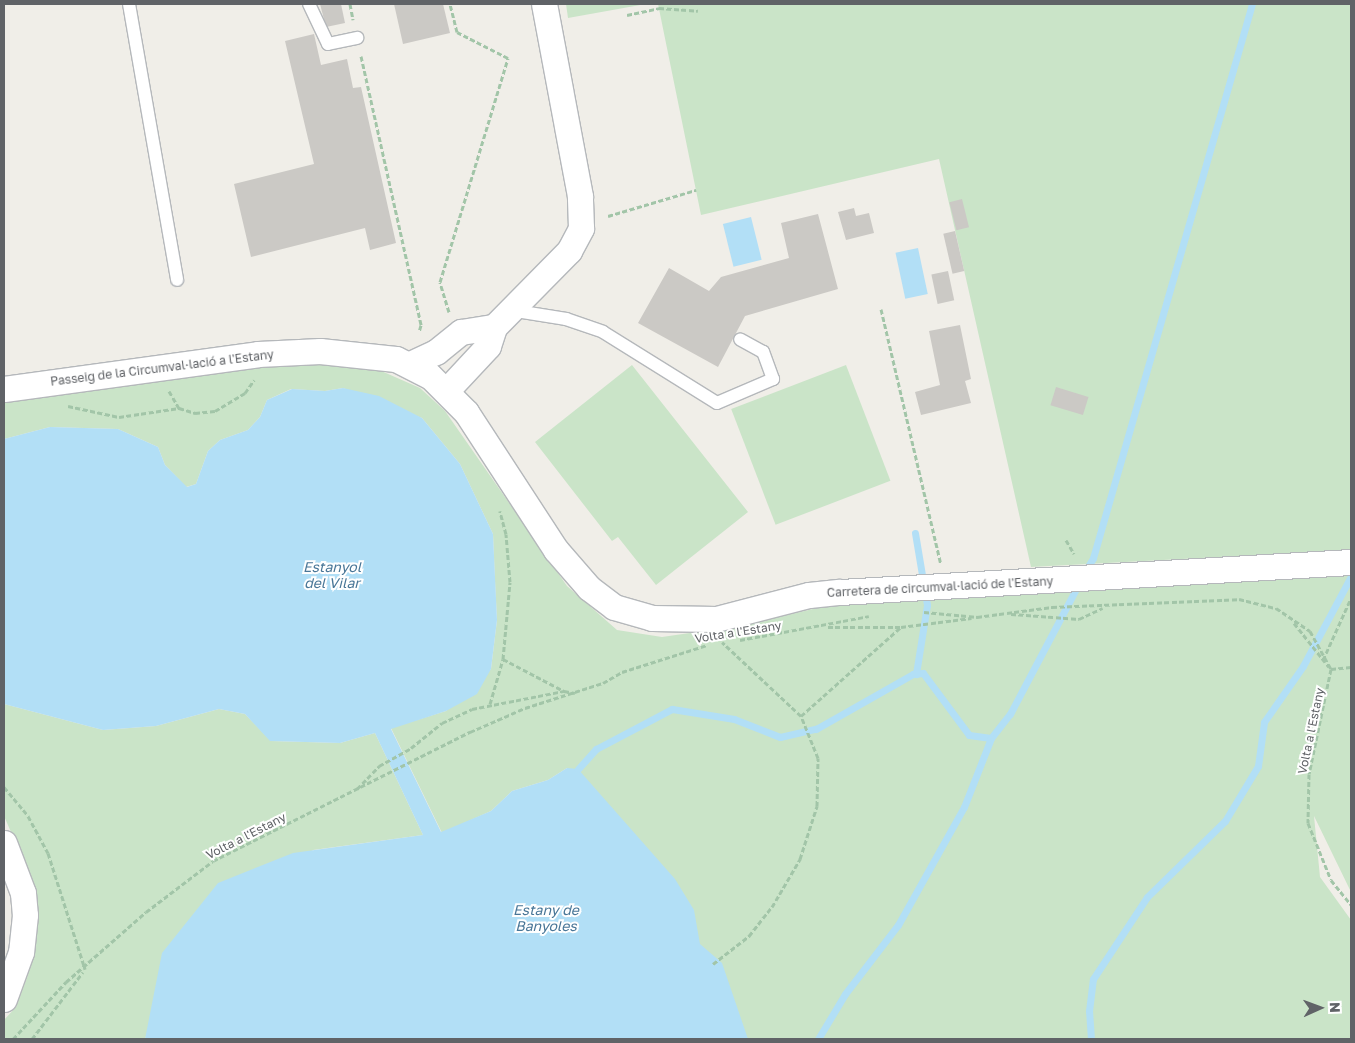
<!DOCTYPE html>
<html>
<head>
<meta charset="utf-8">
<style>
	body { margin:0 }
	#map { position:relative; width:1355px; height:1043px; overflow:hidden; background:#f0eee8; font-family:"Golos Text",sans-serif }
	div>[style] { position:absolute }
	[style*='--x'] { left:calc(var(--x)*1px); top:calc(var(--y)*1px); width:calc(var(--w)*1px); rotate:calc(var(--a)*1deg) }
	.green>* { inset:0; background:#cae4c8; transform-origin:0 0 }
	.water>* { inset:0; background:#b2dff6; transform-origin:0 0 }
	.stream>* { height:7px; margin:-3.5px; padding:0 3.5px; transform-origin:3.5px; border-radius:3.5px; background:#b2dff6 }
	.building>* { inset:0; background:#cbc9c5; transform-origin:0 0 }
	.path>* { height:3px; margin-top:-1.5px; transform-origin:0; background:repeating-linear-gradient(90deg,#a2c5a8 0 5px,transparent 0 7.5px) }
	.roads { filter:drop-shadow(1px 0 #b5b8bb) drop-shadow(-1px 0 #b5b8bb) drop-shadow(0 1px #b5b8bb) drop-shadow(0 -1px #b5b8bb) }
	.lane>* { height:12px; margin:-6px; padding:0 6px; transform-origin:6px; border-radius:6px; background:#fff }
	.street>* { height:25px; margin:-12.5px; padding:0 12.5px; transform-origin:12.5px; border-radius:12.5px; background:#fff }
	span { translate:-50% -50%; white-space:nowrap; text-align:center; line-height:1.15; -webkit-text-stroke:4px #fff; paint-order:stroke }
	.street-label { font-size:12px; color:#606367 }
	.water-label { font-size:14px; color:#487697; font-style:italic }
	.frame { position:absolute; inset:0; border:5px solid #606367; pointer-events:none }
	.north { position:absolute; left:1295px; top:983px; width:50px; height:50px; -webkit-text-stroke:4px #fff; paint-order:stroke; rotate:88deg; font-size:14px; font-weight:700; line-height:20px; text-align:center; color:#606367 }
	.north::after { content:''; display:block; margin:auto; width:18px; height:22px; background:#606367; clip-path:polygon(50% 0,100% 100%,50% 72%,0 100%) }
</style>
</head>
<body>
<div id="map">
	<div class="green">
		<div style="clip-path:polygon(566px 4px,646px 4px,568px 18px)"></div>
		<div style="clip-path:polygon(658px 4px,1351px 4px,1351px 550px,1031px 567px,939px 159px,701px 215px)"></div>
		<div style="clip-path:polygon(275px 363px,370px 366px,420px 388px,445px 411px,567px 586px,617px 630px,662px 637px,745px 625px,817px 608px,878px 601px,1351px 575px,1351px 892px,1314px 816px,1320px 877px,1351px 920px,1351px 1039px,737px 1039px,567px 768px,548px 780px,512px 791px,491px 811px,442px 833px,391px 728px,446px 711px,491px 669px,497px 620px,495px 581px,493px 534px,460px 464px,422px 418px,343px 388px,325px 391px,291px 389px,267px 400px,260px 417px,248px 430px,220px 440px,208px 451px,196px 484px,186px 487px,165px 465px,158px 447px,118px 429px,50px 427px,4px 439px,4px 400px)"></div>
		<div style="clip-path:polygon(632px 365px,748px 512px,656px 585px,618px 537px,612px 541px,535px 442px)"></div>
		<div style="left:846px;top:365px;width:124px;height:123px;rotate:69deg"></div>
		<div style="clip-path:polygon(4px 704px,103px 730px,156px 726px,219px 709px,245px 714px,271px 741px,340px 743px,375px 733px,423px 835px,313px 850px,151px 1022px,145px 1039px,4px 1039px,4px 1020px,16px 1007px,28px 975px,38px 912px,31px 878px,4px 816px)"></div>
	</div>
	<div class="water">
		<div style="left:751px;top:217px;width:44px;height:29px;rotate:76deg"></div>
		<div style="left:918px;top:248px;width:47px;height:23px;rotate:78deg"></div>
		<div style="clip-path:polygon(343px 388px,379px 396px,422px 418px,460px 464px,493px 534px,497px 620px,491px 669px,477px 694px,446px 711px,391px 729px,441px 832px,491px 811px,512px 791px,548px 780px,567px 768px,578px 769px,675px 879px,694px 910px,700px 944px,722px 963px,748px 1039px,145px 1039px,162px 953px,218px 883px,293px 853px,423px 835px,375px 733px,340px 743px,270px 741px,245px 714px,219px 709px,156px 726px,103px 730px,4px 704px,4px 439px,50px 427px,118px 429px,158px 447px,165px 465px,187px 487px,196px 484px,208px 451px,220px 440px,248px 430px,260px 417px,267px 400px,292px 389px,325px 391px)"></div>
	</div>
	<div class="stream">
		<div style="--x:915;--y:533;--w:73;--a:80.5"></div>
		<div style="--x:927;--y:605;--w:70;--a:99.1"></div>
		<div style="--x:1085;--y:571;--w:15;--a:-58"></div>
		<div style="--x:1093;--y:558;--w:576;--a:-73.99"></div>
		<div style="--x:578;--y:769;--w:27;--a:-48"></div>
		<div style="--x:596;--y:749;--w:86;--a:-27.8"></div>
		<div style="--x:672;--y:709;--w:63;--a:9.2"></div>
		<div style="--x:734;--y:719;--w:49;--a:21.4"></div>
		<div style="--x:780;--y:737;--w:37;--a:-13"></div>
		<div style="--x:816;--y:729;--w:112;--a:-29.6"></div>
		<div style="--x:913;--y:674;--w:10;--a:-6"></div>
		<div style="--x:923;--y:673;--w:77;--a:53.4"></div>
		<div style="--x:969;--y:735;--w:22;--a:8"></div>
		<div style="--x:991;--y:738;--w:31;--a:-52"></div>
		<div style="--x:1010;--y:714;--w:148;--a:-62.2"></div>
		<div style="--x:818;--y:1039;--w:52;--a:-59"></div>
		<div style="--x:845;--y:994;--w:87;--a:-52.5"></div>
		<div style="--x:898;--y:925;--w:135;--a:-60.8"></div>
		<div style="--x:964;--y:807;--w:74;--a:-68.6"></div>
		<div style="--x:1091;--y:1039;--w:28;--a:-94"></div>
		<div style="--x:1089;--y:1011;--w:32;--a:-83"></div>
		<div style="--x:1093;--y:979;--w:98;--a:-56.6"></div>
		<div style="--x:1147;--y:897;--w:109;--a:-44.3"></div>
		<div style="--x:1225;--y:821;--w:64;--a:-59"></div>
		<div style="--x:1258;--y:766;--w:44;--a:-82.2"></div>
		<div style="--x:1264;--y:722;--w:68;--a:-55.1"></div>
		<div style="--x:1303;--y:666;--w:100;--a:-61.9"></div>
	</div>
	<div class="building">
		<div style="clip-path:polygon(320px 4px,341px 4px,345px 23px,326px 27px)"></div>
		<div style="clip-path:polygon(394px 4px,443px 4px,450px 33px,403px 44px)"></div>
		<div style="clip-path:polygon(314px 34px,321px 65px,347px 59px,353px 88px,361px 87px,396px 243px,370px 250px,365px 228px,251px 257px,234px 184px,314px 164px,285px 41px)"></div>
		<div style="left:962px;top:199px;width:29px;height:13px;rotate:76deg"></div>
		<div style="clip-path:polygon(854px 208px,856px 216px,869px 213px,874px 233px,846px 240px,838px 212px)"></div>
		<div style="clip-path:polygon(818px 214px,838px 289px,745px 316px,718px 367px,638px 323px,669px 268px,709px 291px,721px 277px,789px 258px,781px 223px)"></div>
		<div style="left:955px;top:231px;width:41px;height:12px;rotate:77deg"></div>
		<div style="left:948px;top:271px;width:30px;height:17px;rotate:78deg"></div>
		<div style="clip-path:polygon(960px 325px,971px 379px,965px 381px,971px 403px,921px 415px,915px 392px,940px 385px,929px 331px)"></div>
		<div style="left:1056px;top:387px;width:34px;height:19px;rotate:17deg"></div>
	</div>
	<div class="path">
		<div style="--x:350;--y:4;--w:16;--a:79"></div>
		<div style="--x:627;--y:15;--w:33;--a:-12"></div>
		<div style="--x:659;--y:8;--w:39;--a:4"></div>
		<div style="--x:361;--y:56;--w:276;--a:77.4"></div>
		<div style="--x:421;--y:325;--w:7;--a:106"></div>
		<div style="--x:608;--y:216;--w:92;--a:-16.5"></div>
		<div style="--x:881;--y:309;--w:262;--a:76.8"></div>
		<div style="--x:449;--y:312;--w:31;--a:-107"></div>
		<div style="--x:440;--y:282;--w:234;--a:-73.1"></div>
		<div style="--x:508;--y:58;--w:57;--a:-153"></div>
		<div style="--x:457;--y:32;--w:29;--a:-104"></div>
		<div style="--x:169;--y:391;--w:20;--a:60"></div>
		<div style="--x:68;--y:406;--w:52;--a:12.2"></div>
		<div style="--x:119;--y:417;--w:61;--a:-8.5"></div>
		<div style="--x:179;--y:408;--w:17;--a:17"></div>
		<div style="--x:195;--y:413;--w:20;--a:-6"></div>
		<div style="--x:215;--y:411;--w:35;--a:-31"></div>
		<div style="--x:245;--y:393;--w:16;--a:-55"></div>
		<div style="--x:1066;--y:540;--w:16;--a:60"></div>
		<div style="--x:924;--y:612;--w:54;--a:5.3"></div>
		<div style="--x:1011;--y:614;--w:68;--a:4.2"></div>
		<div style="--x:1079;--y:619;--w:26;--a:-25"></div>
		<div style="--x:977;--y:617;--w:76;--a:-7.6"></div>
		<div style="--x:1052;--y:607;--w:187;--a:-2.4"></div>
		<div style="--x:1239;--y:599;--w:38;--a:14"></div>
		<div style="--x:1276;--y:608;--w:41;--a:34.1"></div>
		<div style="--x:1310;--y:631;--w:43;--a:61.1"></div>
		<div style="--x:1331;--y:669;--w:107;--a:101.8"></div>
		<div style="--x:1309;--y:774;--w:49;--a:91.2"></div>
		<div style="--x:1308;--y:823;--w:61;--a:68"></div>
		<div style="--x:1331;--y:880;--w:32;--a:51"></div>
		<div style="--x:1294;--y:623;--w:56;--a:51.5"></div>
		<div style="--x:828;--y:627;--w:73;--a:0"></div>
		<div style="--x:901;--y:627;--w:71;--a:-7.3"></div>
		<div style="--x:740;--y:640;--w:131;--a:-10.5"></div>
		<div style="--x:503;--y:659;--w:69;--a:27.7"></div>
		<div style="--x:1323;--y:660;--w:68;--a:-65.7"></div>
		<div style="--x:1331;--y:669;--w:20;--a:-6"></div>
		<div style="--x:490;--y:704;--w:47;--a:-73.9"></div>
		<div style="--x:503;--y:659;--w:77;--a:-84.8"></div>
		<div style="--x:510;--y:582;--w:48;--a:-94.8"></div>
		<div style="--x:506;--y:534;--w:24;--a:-105"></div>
		<div style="--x:801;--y:716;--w:134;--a:-41.7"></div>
		<div style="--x:4;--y:787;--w:38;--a:50"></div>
		<div style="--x:28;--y:816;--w:42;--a:61.6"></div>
		<div style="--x:48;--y:853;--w:122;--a:72.3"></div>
		<div style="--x:357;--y:789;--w:32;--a:-46"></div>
		<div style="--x:379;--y:766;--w:37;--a:-29"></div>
		<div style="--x:411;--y:748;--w:40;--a:-39"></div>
		<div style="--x:442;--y:723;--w:33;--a:-25"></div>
		<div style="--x:472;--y:709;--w:94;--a:-11.1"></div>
		<div style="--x:564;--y:691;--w:11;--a:10"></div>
		<div style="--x:713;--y:964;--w:46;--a:-37.9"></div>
		<div style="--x:749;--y:936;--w:37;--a:-52"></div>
		<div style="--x:772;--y:907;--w:56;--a:-59.7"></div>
		<div style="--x:800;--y:859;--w:56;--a:-72.2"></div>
		<div style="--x:817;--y:806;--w:48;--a:-88.8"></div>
		<div style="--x:818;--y:758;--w:45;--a:-112"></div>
		<div style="--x:801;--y:716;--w:108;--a:-136.9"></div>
		<div style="--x:13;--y:1039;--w:78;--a:-47.1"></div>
		<div style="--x:66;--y:982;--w:106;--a:-41.2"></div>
		<div style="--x:146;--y:912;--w:84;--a:-37.3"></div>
		<div style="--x:213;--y:861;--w:288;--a:-26.7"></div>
		<div style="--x:470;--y:732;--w:60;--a:-23.6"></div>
		<div style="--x:525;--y:708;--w:82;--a:-17.8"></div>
		<div style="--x:603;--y:683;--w:22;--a:-30"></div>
		<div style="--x:622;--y:672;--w:89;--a:-17.6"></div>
		<div style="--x:32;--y:1039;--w:84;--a:-52.7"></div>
	</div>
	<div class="roads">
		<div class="lane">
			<div style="--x:129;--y:4;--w:280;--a:80.1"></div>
			<div style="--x:309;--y:4;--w:44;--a:64.6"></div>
			<div style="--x:328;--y:44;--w:30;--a:-12"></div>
			<div style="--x:510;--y:310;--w:57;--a:9.1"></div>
			<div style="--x:566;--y:319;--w:39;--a:19"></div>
			<div style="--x:603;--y:332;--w:134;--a:31.9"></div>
			<div style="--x:717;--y:403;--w:61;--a:-23.2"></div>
			<div style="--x:773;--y:379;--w:29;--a:-110"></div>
			<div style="--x:763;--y:352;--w:26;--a:-151"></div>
		</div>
		<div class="street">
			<div style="--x:410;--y:364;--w:29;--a:-25"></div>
			<div style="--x:436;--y:352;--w:32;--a:-39"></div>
			<div style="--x:461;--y:332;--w:33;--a:-9"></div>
			<div style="--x:4;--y:389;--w:256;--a:-7.8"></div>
			<div style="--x:258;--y:354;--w:62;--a:-2.8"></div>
			<div style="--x:320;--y:351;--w:76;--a:6"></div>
			<div style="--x:396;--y:359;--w:38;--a:27"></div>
			<div style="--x:430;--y:376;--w:51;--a:45"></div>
			<div style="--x:466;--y:412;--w:165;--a:56.9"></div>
			<div style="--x:556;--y:550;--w:50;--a:49"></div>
			<div style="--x:589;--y:588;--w:31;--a:37"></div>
			<div style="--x:614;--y:607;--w:40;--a:16"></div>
			<div style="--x:652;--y:618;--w:64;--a:0.9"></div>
			<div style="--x:716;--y:619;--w:96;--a:-14.5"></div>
			<div style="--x:809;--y:595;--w:31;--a:-6"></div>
			<div style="--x:840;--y:592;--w:512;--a:-3.36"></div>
			<div style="--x:447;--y:390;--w:60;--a:-47"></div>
			<div style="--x:488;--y:346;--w:20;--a:-72"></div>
			<div style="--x:494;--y:327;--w:107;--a:-45.4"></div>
			<div style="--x:569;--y:251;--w:26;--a:-62"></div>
			<div style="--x:581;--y:228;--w:32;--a:-92"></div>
			<div style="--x:580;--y:196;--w:195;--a:-100.6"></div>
			<div style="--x:4;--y:843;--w:53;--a:69.2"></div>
			<div style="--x:23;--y:893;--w:22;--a:85"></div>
			<div style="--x:25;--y:915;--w:37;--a:96"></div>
			<div style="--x:21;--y:952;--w:50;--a:109.9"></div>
		</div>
	</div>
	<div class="street-label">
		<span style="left:162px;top:368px;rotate:-7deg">Passeig de la Circumval·lació a l'Estany</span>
		<span style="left:940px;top:587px;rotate:-3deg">Carretera de circumval·lació de l'Estany</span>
		<span style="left:738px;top:632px;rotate:-9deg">Volta a l'Estany</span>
		<span style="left:1311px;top:731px;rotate:-78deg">Volta a l'Estany</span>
		<span style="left:246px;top:836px;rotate:-27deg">Volta a l'Estany</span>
	</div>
	<div class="water-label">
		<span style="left:332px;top:575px">Estanyol<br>del Vilar</span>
		<span style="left:546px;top:918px">Estany de<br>Banyoles</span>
	</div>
	<div class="frame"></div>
	<div class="north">N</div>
</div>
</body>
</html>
